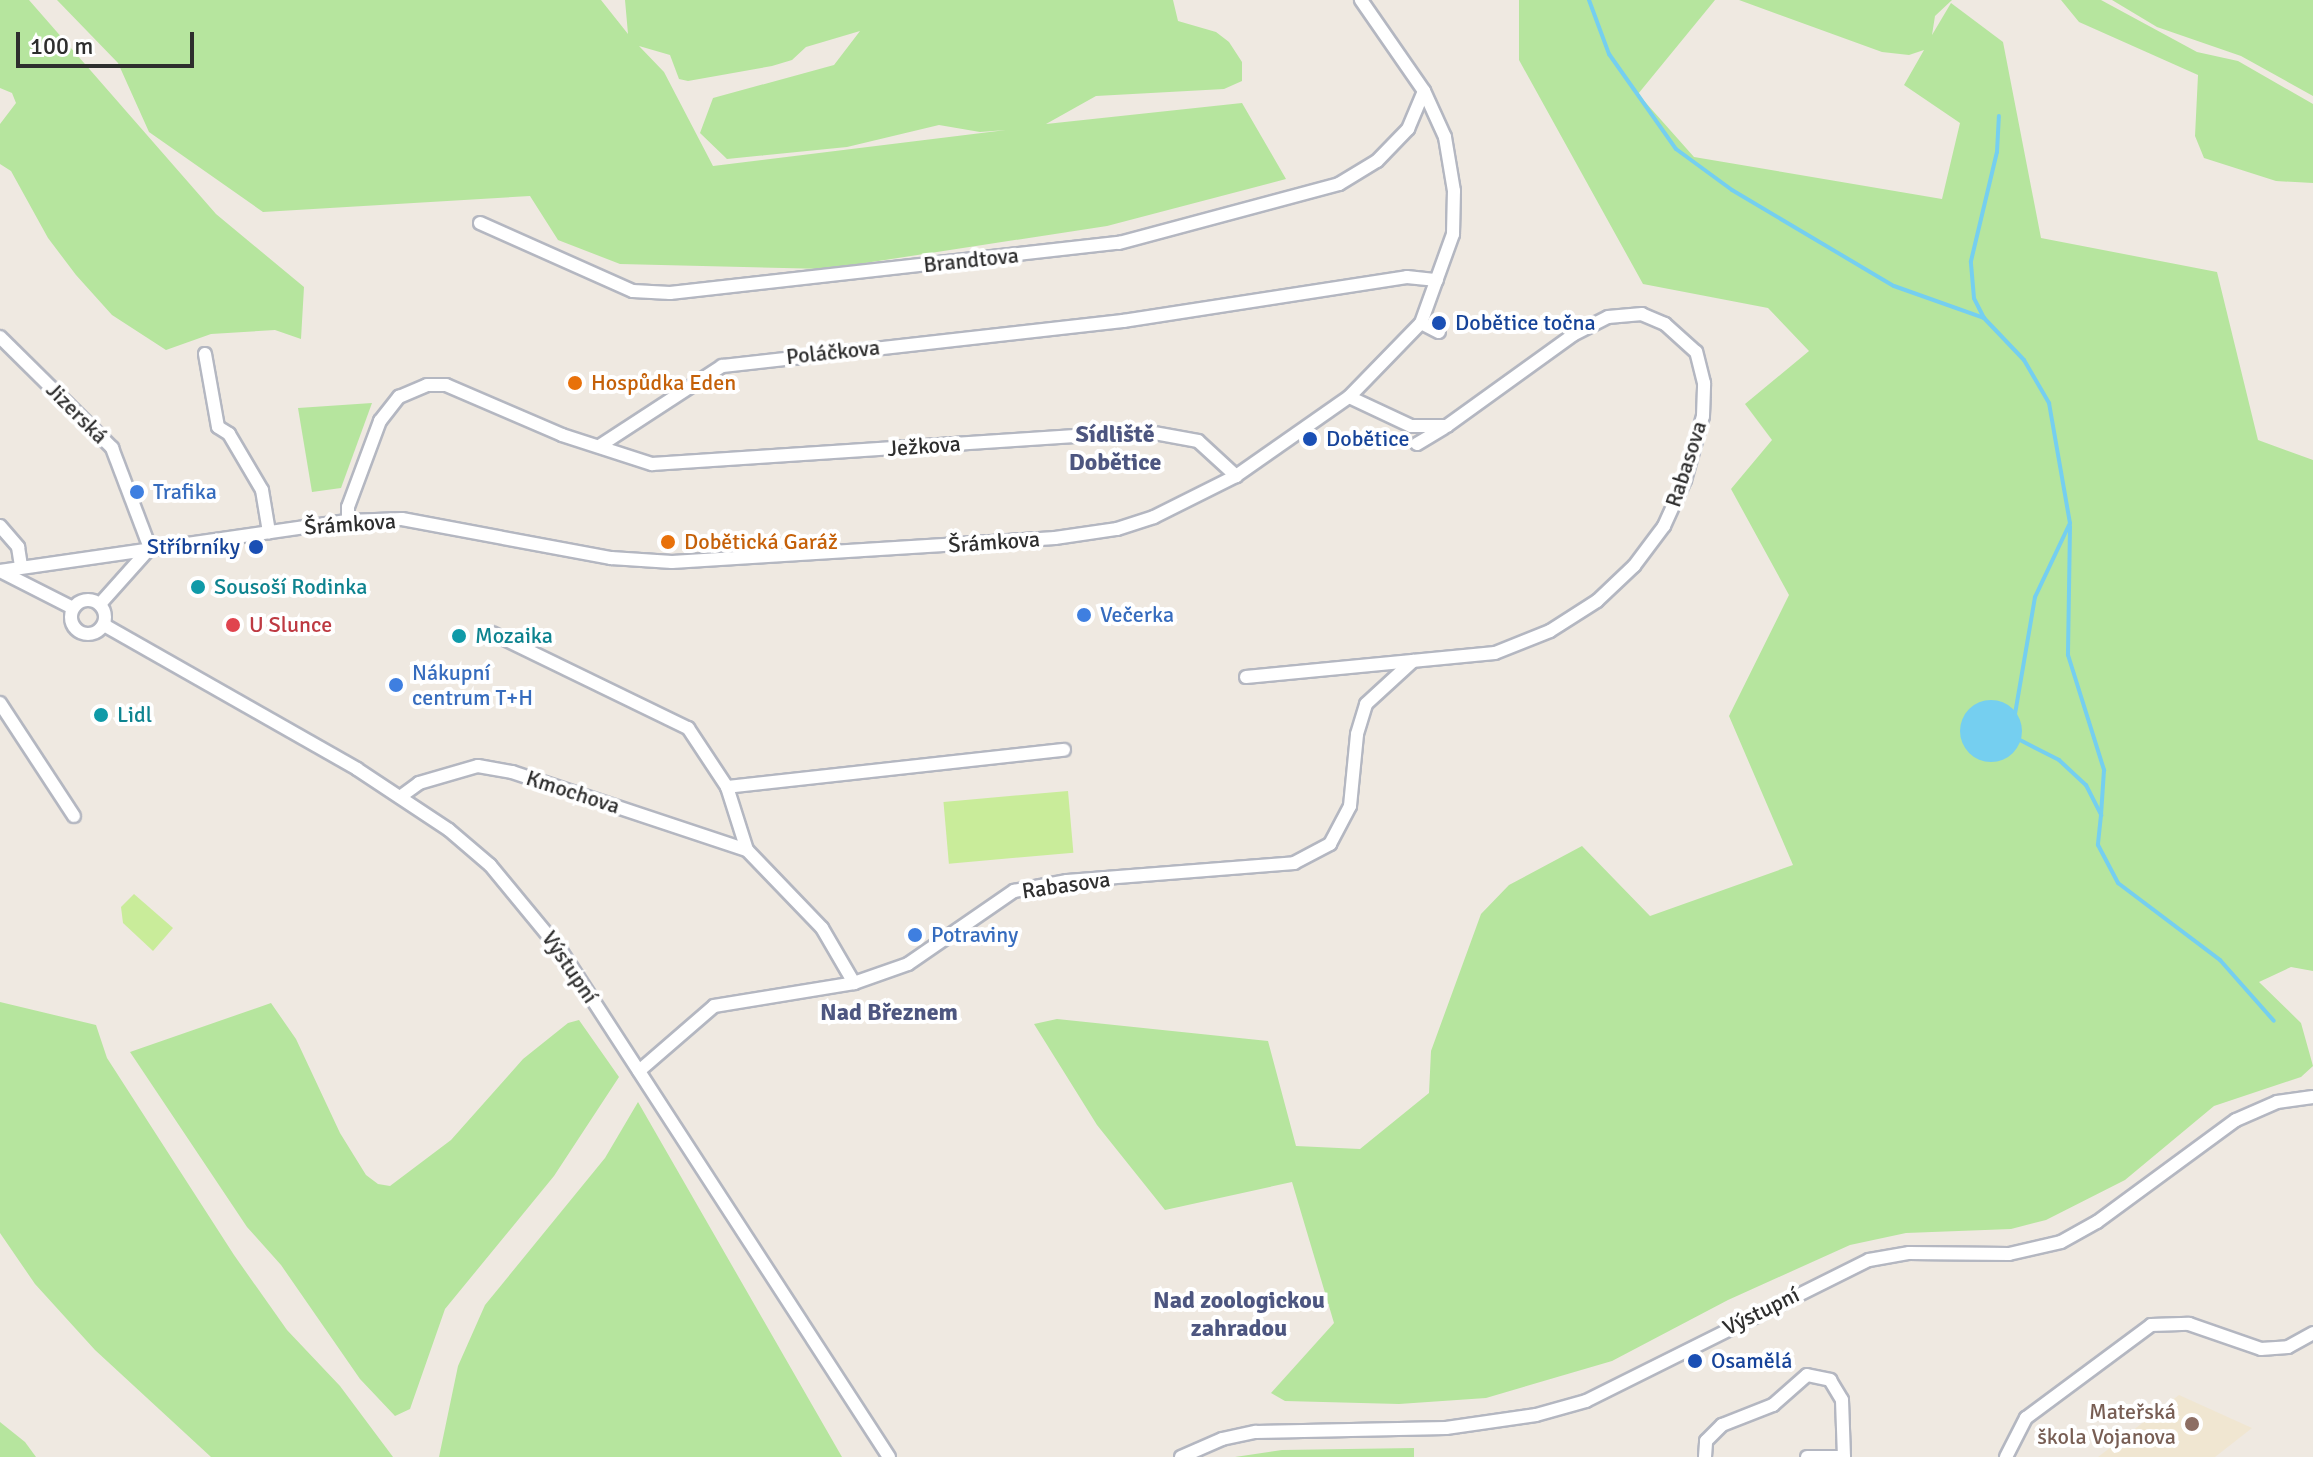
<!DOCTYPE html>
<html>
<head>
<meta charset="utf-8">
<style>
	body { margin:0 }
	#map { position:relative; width:2313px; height:1457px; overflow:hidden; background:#efe9e1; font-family:Signika,sans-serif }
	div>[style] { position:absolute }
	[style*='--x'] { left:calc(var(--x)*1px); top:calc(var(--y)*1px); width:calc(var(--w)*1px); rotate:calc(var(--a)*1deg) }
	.education>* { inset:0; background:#f0e6d1 }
	.green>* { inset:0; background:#b6e59e }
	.pitch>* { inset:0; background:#c9ec9a; transform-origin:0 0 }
	.water>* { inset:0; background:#75cff0 }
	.round { border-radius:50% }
	.stream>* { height:4px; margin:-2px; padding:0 2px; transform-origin:2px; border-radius:2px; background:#75cff0 }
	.roads { filter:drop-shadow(2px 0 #b4b7c1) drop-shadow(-2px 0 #b4b7c1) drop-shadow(0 2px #b4b7c1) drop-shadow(0 -2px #b4b7c1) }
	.minor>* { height:12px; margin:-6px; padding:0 6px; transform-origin:6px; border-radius:6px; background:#fff }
	.minor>.ring { margin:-6px; padding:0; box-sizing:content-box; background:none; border:12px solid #fff; border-radius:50% }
	.dots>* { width:22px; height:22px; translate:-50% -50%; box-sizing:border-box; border:4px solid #fff; border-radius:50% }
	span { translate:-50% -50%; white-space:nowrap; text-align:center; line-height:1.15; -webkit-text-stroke:8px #fff; paint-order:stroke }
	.street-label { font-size:22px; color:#2e2e2e }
	.transit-label { font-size:22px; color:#164399 }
	.left { translate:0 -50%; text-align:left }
	.right { translate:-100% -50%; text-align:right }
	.food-label { font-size:22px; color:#c56008 }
	.shop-label { font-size:22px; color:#366cbe }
	.culture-label { font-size:22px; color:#0d838f }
	.health-label { font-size:22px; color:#be3a42 }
	.education-label { font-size:22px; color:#785e54 }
	.neighbourhood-label { font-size:24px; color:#4d5680; font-weight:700 }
	.scale { position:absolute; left:16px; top:32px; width:178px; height:36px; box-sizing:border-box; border:4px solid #2e2e2e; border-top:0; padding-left:10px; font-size:24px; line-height:28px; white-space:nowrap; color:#2e2e2e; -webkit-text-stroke:6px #fff; paint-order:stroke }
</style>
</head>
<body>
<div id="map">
	<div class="education">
		<div style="clip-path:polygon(2179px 1395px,2252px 1428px,2215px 1457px,2098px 1457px)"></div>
	</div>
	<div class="green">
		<div style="clip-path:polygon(0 0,29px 0,216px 214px,304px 287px,301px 339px,275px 330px,211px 334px,166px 350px,112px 315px,76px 275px,48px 238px,11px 171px,0 164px,0 124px,16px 103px,12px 93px,0 88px)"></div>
		<div style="clip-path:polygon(evenodd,57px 0,601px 0,628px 34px,625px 0,1173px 0,1178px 21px,1216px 32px,1229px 42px,1242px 62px,1242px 81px,1224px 89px,1096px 96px,1046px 124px,1242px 103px,1286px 179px,1107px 226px,826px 269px,620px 264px,558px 240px,530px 196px,263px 212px,149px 132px,118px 63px,57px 0,860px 31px,834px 65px,713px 98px,700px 133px,727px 159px,847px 147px,939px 125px,980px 132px,1006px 130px,713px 166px,664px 72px,639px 46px,670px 55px,679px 79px,688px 81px,772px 66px,792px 60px,806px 47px,860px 31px)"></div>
		<div style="clip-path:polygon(1519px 0,1715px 0,1638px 94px,1694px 157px,1942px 199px,1960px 123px,1904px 85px,1924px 50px,1909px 55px,1882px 52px,1739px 0,1952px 0,1935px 16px,1932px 35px,1951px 3px,2003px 42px,2041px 238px,2217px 272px,2258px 440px,2313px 460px,2313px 971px,2291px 967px,2259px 982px,2301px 1023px,2313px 1066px,2301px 1077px,2214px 1106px,2125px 1180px,2046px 1220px,2011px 1229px,1906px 1233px,1850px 1245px,1728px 1300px,1612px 1361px,1486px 1398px,1399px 1404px,1285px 1401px,1271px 1393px,1334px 1323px,1292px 1182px,1165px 1210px,1097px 1125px,1034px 1024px,1057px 1019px,1268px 1041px,1296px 1146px,1360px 1149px,1429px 1093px,1431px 1051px,1481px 914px,1509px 885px,1582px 846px,1650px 916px,1793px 865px,1729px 716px,1789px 595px,1731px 489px,1772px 440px,1745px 404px,1809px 351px,1768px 308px,1643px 284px,1519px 60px)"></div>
		<div style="clip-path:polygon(2061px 0,2101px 0,2197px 52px,2238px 61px,2313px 104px,2313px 183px,2276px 181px,2204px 158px,2195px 136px,2198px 75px,2079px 22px)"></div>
		<div style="clip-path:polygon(2112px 0,2313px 0,2313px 96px,2241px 56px,2157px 27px)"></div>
		<div style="clip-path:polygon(372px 403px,341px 488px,312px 492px,298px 408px)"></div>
		<div style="clip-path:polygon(0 1002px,96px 1025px,107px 1058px,234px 1255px,287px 1330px,340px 1386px,393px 1457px,211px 1457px,95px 1350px,35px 1284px,0 1233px)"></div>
		<div style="clip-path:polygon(271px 1003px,296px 1039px,340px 1133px,366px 1175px,378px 1184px,390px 1186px,451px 1140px,523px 1059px,568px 1023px,579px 1020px,619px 1077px,554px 1176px,445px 1309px,410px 1409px,395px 1416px,360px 1379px,281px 1265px,247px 1227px,130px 1052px)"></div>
		<div style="clip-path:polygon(638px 1102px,842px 1457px,439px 1457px,458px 1366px,485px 1305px,605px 1158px)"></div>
		<div style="clip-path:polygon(0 1422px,25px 1442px,36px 1457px,0 1457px)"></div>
		<div style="clip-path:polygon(1414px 1448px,1414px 1457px,1235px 1457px,1282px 1450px)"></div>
	</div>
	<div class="pitch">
		<div style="left:1068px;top:791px;width:62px;height:125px;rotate:85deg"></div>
		<div style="clip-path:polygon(134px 894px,173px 928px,153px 951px,123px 923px,121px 907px)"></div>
	</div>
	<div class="water">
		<div class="round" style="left:1960px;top:700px;width:62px;height:62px"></div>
	</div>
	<div class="stream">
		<div style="--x:1589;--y:0;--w:58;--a:69.7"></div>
		<div style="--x:1609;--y:54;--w:116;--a:54.8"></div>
		<div style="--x:1676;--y:149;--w:69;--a:36.2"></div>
		<div style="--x:1732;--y:190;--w:188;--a:30.7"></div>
		<div style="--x:1894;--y:286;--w:96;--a:19.6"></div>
		<div style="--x:1984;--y:318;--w:58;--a:46.4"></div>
		<div style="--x:2024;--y:360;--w:50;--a:59.8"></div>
		<div style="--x:2049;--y:403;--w:122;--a:80.1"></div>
		<div style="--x:2070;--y:523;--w:82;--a:115.3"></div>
		<div style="--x:2035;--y:597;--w:119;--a:99.7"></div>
		<div style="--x:1984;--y:318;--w:22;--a:-117"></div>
		<div style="--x:1974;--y:298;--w:37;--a:-95"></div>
		<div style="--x:1971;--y:261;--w:112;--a:-76.6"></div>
		<div style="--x:1997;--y:152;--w:36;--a:-87"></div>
		<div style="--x:2070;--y:526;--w:129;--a:90.9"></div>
		<div style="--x:2068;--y:655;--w:121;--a:72.6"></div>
		<div style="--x:2104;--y:770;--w:45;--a:93.8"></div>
		<div style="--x:2020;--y:740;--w:44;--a:27.1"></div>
		<div style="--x:2059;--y:760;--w:37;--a:43"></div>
		<div style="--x:2086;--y:785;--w:34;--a:63"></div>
		<div style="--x:2101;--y:815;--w:30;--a:96"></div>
		<div style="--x:2098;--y:845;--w:43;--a:62.2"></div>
		<div style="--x:2118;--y:883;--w:128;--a:37"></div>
		<div style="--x:2220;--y:960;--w:81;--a:48.5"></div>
	</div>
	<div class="roads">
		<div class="minor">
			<div style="--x:480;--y:223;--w:167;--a:24"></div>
			<div style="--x:633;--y:291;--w:37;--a:3"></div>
			<div style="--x:670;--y:293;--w:452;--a:-6.4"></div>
			<div style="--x:1119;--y:243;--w:228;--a:-15"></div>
			<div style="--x:1339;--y:184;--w:44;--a:-31.2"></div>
			<div style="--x:1377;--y:161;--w:45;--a:-45.9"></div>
			<div style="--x:1408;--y:129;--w:41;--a:-67.2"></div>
			<div style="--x:1421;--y:323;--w:20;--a:27"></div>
			<div style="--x:0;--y:337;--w:158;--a:44.7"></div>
			<div style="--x:112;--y:448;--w:107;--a:69.2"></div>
			<div style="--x:205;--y:354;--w:74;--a:79.9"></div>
			<div style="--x:218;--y:427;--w:13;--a:32"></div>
			<div style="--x:229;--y:434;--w:65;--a:59.5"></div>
			<div style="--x:262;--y:490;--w:43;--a:80.5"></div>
			<div style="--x:1417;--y:444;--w:31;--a:-31"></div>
			<div style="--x:601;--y:445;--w:145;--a:-33.1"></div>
			<div style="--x:722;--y:366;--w:404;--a:-6.4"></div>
			<div style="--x:1123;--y:321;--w:287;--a:-8.8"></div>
			<div style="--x:1407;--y:277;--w:30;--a:6"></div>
			<div style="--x:348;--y:521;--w:14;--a:-90"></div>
			<div style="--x:348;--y:507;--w:92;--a:-69.6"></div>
			<div style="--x:380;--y:421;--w:31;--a:-52"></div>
			<div style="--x:399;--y:397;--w:30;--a:-23"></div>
			<div style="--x:427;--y:385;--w:19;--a:0"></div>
			<div style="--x:446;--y:385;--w:126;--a:23.3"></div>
			<div style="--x:562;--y:435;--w:95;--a:17.9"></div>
			<div style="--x:652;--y:464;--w:492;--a:-3.8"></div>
			<div style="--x:1143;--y:431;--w:56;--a:10.3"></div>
			<div style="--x:1198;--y:441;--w:52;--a:42.6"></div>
			<div style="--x:0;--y:526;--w:28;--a:49"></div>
			<div style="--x:18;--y:547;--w:18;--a:81"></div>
			<div style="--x:0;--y:571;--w:352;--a:-8.2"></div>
			<div style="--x:348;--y:521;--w:54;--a:-2.1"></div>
			<div style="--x:402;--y:519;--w:213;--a:10.6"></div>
			<div style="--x:611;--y:558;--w:61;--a:3.8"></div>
			<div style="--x:672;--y:562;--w:384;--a:-3.6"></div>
			<div style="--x:1055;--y:538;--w:63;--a:-8.3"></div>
			<div style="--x:1117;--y:529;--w:39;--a:-18"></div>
			<div style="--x:1154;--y:517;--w:92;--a:-26.6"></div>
			<div style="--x:1236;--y:476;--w:138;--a:-35"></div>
			<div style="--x:1349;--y:397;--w:103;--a:-45.8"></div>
			<div style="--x:1421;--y:323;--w:95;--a:-70.2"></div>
			<div style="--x:1453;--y:234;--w:43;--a:-88.7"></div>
			<div style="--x:1454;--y:191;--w:55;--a:-99.5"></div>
			<div style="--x:1445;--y:137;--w:51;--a:-114.5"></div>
			<div style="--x:1424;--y:91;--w:111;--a:-124.7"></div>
			<div style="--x:0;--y:571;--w:82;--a:26.9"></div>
			<div class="ring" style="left:71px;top:600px;width:22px;height:22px"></div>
			<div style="--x:100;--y:604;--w:75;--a:-48.2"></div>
			<div style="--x:104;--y:625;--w:291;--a:29.6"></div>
			<div style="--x:357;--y:769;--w:110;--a:33.5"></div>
			<div style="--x:449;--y:830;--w:54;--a:40.5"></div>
			<div style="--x:490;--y:865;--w:112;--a:50.5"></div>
			<div style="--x:561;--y:951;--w:603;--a:57.05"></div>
			<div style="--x:492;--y:633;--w:218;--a:25.9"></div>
			<div style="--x:688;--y:728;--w:71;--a:56.5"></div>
			<div style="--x:1246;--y:677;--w:250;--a:-5.5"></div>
			<div style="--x:1495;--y:653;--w:59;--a:-21.8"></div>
			<div style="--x:1550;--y:631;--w:56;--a:-32.6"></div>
			<div style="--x:1597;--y:601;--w:51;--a:-43.4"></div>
			<div style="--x:1634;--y:566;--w:50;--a:-53.1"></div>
			<div style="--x:1664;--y:526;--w:51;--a:-65.5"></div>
			<div style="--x:1685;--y:480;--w:66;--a:-74.3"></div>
			<div style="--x:1703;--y:416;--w:33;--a:-88"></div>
			<div style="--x:1704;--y:383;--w:32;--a:-104"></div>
			<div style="--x:1696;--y:352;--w:42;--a:-137.9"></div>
			<div style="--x:1665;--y:324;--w:25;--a:-157"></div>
			<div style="--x:1642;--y:314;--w:34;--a:175"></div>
			<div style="--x:1608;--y:317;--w:39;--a:153"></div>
			<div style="--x:1573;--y:335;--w:155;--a:144.2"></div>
			<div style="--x:1447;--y:426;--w:36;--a:180"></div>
			<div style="--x:1411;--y:426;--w:68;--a:-154.9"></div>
			<div style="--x:0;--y:703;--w:135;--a:56.8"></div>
			<div style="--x:400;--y:797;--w:24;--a:-36"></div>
			<div style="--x:419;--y:783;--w:61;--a:-16.1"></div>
			<div style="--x:478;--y:766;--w:35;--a:10"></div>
			<div style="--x:512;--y:772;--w:248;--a:18.4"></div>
			<div style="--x:747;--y:850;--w:108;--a:46.1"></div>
			<div style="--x:822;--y:928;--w:64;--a:59.8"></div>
			<div style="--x:747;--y:850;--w:66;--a:-107.6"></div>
			<div style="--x:727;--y:787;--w:339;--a:-6.3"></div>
			<div style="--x:639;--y:1071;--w:99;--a:-40.9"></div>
			<div style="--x:714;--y:1006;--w:142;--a:-9.3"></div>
			<div style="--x:854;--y:983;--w:57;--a:-19.4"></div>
			<div style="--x:908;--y:964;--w:129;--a:-34.6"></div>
			<div style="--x:1014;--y:891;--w:54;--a:-10.7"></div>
			<div style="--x:1067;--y:881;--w:228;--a:-4.5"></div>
			<div style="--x:1294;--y:863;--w:41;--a:-27.8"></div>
			<div style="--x:1330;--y:844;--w:43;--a:-62.2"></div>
			<div style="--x:1350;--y:806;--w:72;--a:-84.4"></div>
			<div style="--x:1357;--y:734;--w:31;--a:-73"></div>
			<div style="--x:1366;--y:704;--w:64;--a:-42.5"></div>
			<div style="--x:1181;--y:1457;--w:45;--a:-23.7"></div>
			<div style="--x:1222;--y:1439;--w:35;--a:-12"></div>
			<div style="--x:1256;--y:1432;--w:190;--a:-1.2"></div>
			<div style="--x:1446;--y:1428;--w:91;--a:-8.2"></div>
			<div style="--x:1536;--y:1415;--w:52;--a:-15.6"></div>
			<div style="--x:1586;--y:1401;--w:316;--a:-26.5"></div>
			<div style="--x:1869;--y:1260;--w:41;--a:-9.9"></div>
			<div style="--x:1909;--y:1253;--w:100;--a:0.6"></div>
			<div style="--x:2009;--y:1254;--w:53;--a:-13"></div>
			<div style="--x:2061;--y:1242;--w:41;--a:-29.1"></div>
			<div style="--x:2097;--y:1222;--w:172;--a:-36.3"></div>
			<div style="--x:2236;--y:1120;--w:45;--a:-23.7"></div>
			<div style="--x:2277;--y:1102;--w:36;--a:-8"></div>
			<div style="--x:1705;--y:1457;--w:16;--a:-86"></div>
			<div style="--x:1706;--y:1441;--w:23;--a:-45"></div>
			<div style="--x:1722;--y:1425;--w:55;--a:-21.4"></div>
			<div style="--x:1773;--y:1405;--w:45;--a:-41.4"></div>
			<div style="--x:1807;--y:1375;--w:24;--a:12"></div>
			<div style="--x:1830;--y:1380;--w:23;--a:59"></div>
			<div style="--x:1842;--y:1400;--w:57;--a:88"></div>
			<div style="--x:1807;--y:1457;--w:37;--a:0"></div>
			<div style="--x:2006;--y:1457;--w:44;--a:-62.9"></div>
			<div style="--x:2026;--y:1418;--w:156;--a:-36.6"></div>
			<div style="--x:2151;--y:1325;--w:38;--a:-2"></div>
			<div style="--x:2189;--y:1324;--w:76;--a:19.1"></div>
			<div style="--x:2261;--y:1349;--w:27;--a:-4"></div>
			<div style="--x:2288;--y:1347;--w:29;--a:-29"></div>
		</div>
	</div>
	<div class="dots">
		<div style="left:1439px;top:323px;background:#1a4fb4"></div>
		<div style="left:575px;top:383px;background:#e8710a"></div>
		<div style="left:1310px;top:439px;background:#1a4fb4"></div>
		<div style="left:137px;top:492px;background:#3f7fe0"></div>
		<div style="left:668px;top:542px;background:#e8710a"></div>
		<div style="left:256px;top:547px;background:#1a4fb4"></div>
		<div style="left:198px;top:587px;background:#0f9aa8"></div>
		<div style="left:1084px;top:615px;background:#3f7fe0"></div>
		<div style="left:233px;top:625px;background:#e0444e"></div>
		<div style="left:459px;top:636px;background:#0f9aa8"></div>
		<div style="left:396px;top:685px;background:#3f7fe0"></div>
		<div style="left:101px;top:715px;background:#0f9aa8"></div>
		<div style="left:915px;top:935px;background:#3f7fe0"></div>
		<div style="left:1695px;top:1361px;background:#1a4fb4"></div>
		<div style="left:2192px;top:1424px;background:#8d6e63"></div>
	</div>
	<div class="street-label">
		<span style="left:971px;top:260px;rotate:-6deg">Brandtova</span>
		<span style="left:833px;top:352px;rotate:-6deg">Poláčkova</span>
		<span style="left:77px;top:413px;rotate:45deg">Jizerská</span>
		<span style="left:924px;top:446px;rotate:-4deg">Ježkova</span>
		<span style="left:1686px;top:464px;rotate:-72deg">Rabasova</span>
		<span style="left:350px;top:524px;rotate:-4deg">Šrámkova</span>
		<span style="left:994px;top:542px;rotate:-4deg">Šrámkova</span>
		<span style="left:573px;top:792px;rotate:18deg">Kmochova</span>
		<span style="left:1066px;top:885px;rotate:-8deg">Rabasova</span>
		<span style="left:570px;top:967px;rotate:56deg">Výstupní</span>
		<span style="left:1761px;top:1311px;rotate:-26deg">Výstupní</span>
	</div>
	<div class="transit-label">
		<span class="left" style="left:1455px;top:323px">Dobětice točna</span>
		<span class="left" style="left:1326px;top:439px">Dobětice</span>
		<span class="right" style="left:240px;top:547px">Stříbrníky</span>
		<span class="left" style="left:1711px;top:1361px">Osamělá</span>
	</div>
	<div class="food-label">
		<span class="left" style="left:591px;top:383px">Hospůdka Eden</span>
		<span class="left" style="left:684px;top:542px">Dobětická Garáž</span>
	</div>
	<div class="shop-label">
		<span class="left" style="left:153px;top:492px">Trafika</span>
		<span class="left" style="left:1100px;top:615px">Večerka</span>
		<span class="left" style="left:412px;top:685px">Nákupní<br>centrum T+H</span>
		<span class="left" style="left:931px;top:935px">Potraviny</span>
	</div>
	<div class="culture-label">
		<span class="left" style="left:214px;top:587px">Sousoší Rodinka</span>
		<span class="left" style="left:475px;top:636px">Mozaika</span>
		<span class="left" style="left:117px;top:715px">Lidl</span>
	</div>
	<div class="health-label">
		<span class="left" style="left:249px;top:625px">U Slunce</span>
	</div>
	<div class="education-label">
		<span class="right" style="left:2176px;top:1424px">Mateřská<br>škola Vojanova</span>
	</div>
	<div class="neighbourhood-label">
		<span style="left:1115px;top:449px">Sídliště<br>Dobětice</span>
		<span style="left:889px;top:1013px">Nad Březnem</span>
		<span style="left:1239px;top:1315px">Nad zoologickou<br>zahradou</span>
	</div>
	<div class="scale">100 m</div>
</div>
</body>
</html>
